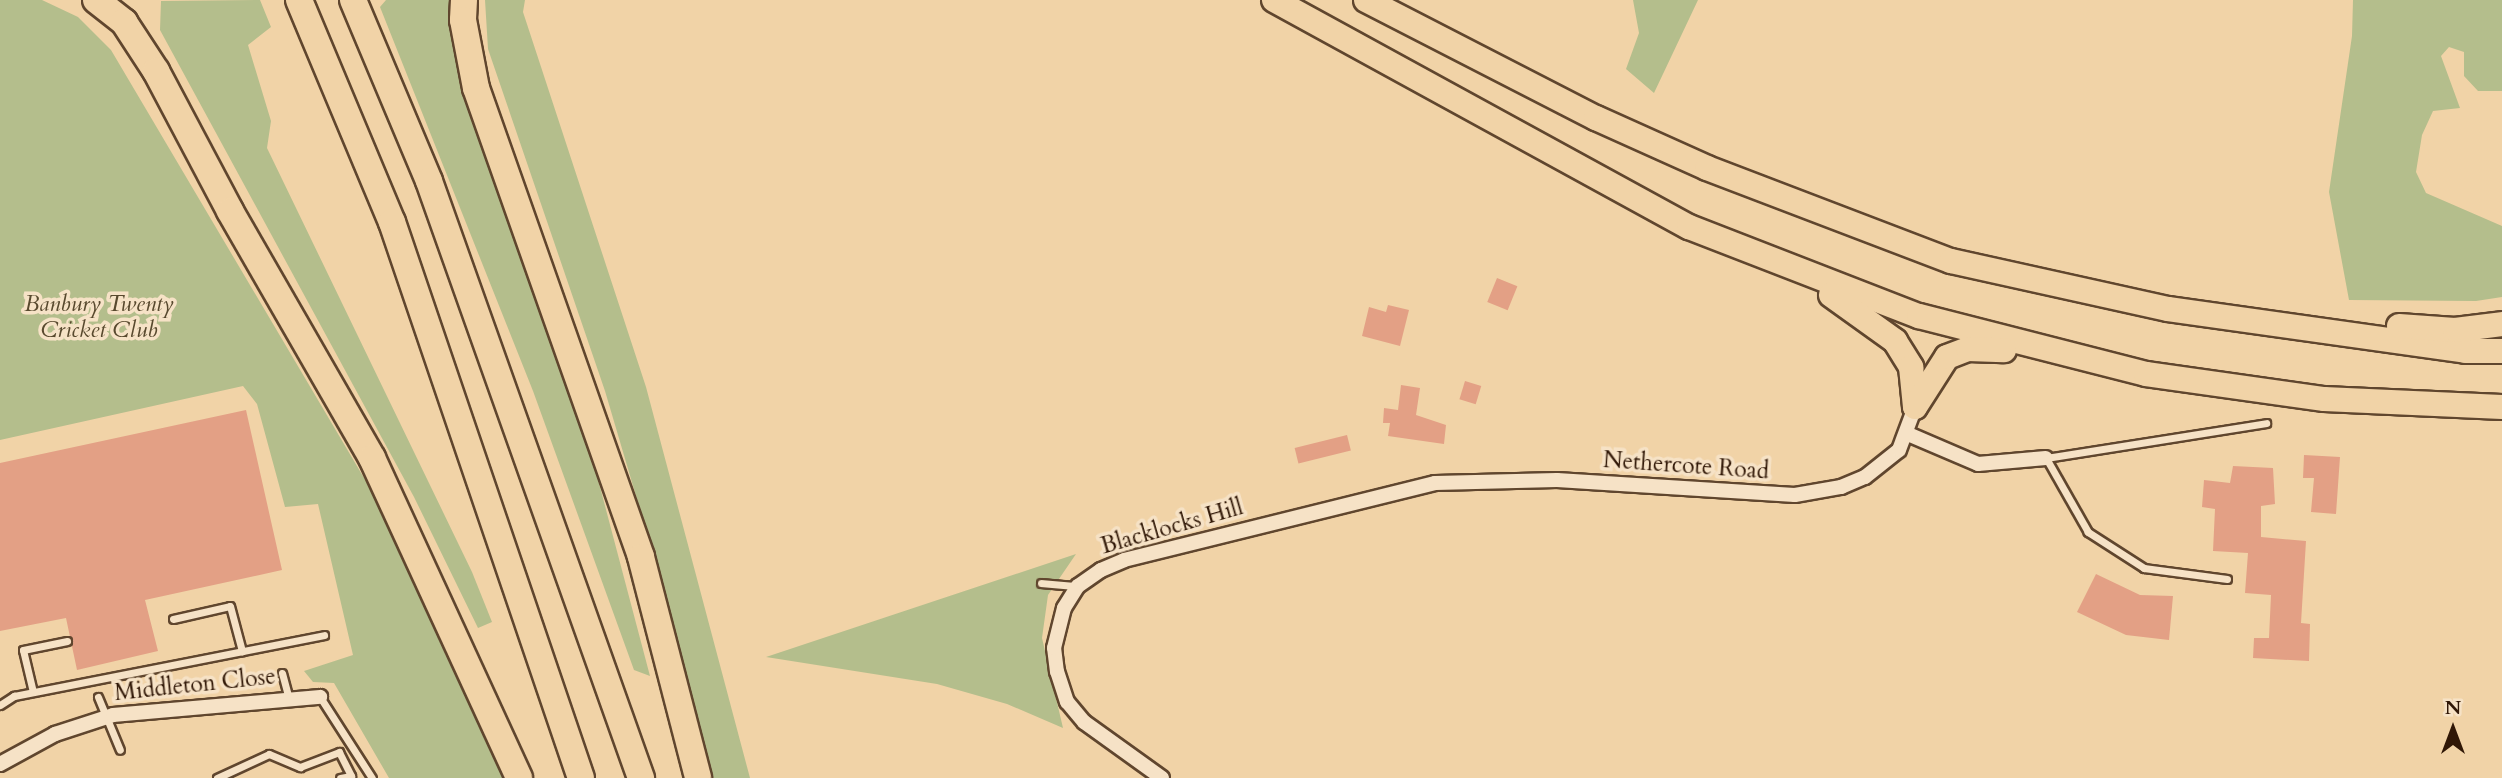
<!DOCTYPE html>
<html>
<head>
<meta charset="utf-8">
<style>
	body { margin:0 }
	#map { position:relative; width:2502px; height:778px; overflow:hidden; background:#f1d3a7; font-family:Cardo,serif }
	div>[style] { position:absolute }
	[style*='--x'] { left:calc(var(--x)*1px); top:calc(var(--y)*1px); width:calc(var(--w)*1px); rotate:calc(var(--a)*1deg) }
	.green>* { inset:0; background:#b4be8c }
	.building>* { inset:0; background:#e3a085; transform-origin:0 0 }
	.roads { filter:drop-shadow(2px 0 #60462e) drop-shadow(-2px 0 #60462e) drop-shadow(0 2px #60462e) drop-shadow(0 -2px #60462e) }
	.service>* { height:7px; margin:-3.5px; padding:0 3.5px; transform-origin:3.5px; border-radius:3.5px; background:#f6e2c6 }
	.minor>* { height:14px; margin:-7px; padding:0 7px; transform-origin:7px; border-radius:7px; background:#f6e2c6 }
	.trunk>* { height:24px; margin:-12px; padding:0 12px; transform-origin:12px; border-radius:12px; background:#f1d3a7 }
	.motorway>* { height:26px; margin:-13px; padding:0 13px; transform-origin:13px; border-radius:13px; background:#f1d3a7 }
	span { translate:-50% -50%; white-space:nowrap; text-align:center; line-height:1.15; -webkit-text-stroke:7px #f6e2c6; paint-order:stroke }
	.park-label { font-size:23px; color:#58492e; font-style:italic }
	.street-label { font-size:23px; color:#301706 }
	.north { position:absolute; left:2418px; top:694px; width:70px; height:70px; -webkit-text-stroke:5px #f6e2c6; paint-order:stroke; rotate:0deg; font-size:19px; font-weight:700; line-height:28px; text-align:center; color:#301706 }
	.north::after { content:''; display:block; margin:auto; width:24px; height:32px; background:#301706; clip-path:polygon(50% 0,100% 100%,50% 72%,0 100%) }
</style>
</head>
<body>
<div id="map">
	<div class="green">
		<div style="clip-path:polygon(0 0,42px 0,78px 17px,111px 50px,367px 483px,507px 778px,389px 778px,334px 683px,313px 682px,304px 671px,353px 655px,318px 504px,285px 507px,257px 404px,243px 386px,0 440px)"></div>
		<div style="clip-path:polygon(260px 0,271px 27px,248px 45px,271px 121px,267px 148px,472px 572px,492px 622px,478px 628px,414px 497px,160px 30px,161px 1px)"></div>
		<div style="clip-path:polygon(386px 0,450px 0,451px 32px,586px 434px,650px 676px,634px 670px,533px 391px,380px 7px)"></div>
		<div style="clip-path:polygon(485px 0,525px 0,523px 12px,646px 387px,750px 778px,711px 778px,657px 567px,605px 391px,488px 49px)"></div>
		<div style="clip-path:polygon(1633px 0,1698px 0,1654px 93px,1626px 69px,1639px 33px)"></div>
		<div style="clip-path:polygon(2353px 0,2502px 0,2502px 91px,2478px 91px,2464px 76px,2464px 52px,2449px 47px,2441px 56px,2460px 108px,2433px 111px,2422px 135px,2416px 172px,2426px 193px,2502px 226px,2502px 297px,2476px 301px,2349px 300px,2329px 192px,2352px 36px)"></div>
		<div style="clip-path:polygon(1076px 554px,1048px 595px,1042px 638px,1063px 728px,1007px 704px,937px 684px,766px 657px)"></div>
	</div>
	<div class="building">
		<div style="left:1497px;top:278px;width:22px;height:26px;rotate:22deg"></div>
		<div style="clip-path:polygon(1388px 305px,1409px 310px,1400px 346px,1362px 336px,1369px 307px,1386px 312px)"></div>
		<div style="left:1465px;top:381px;width:17px;height:19px;rotate:17deg"></div>
		<div style="clip-path:polygon(1401px 385px,1420px 388px,1416px 415px,1446px 425px,1444px 444px,1388px 436px,1390px 423px,1383px 423px,1384px 408px,1398px 410px)"></div>
		<div style="clip-path:polygon(246px 410px,282px 570px,145px 600px,158px 651px,77px 670px,66px 618px,0 631px,0 463px)"></div>
		<div style="left:1347px;top:435px;width:16px;height:54px;rotate:76deg"></div>
		<div style="clip-path:polygon(2304px 455px,2340px 457px,2336px 514px,2311px 512px,2314px 478px,2303px 478px)"></div>
		<div style="clip-path:polygon(2233px 466px,2273px 468px,2275px 504px,2261px 506px,2261px 537px,2306px 541px,2301px 623px,2310px 624px,2309px 661px,2253px 658px,2254px 638px,2269px 638px,2271px 595px,2245px 593px,2248px 553px,2213px 551px,2215px 509px,2202px 507px,2204px 480px,2230px 483px)"></div>
		<div style="clip-path:polygon(2096px 574px,2140px 595px,2173px 596px,2169px 640px,2126px 635px,2077px 612px)"></div>
	</div>
	<div class="roads">
		<div class="service">
			<div style="--x:2227;--y:579;--w:84;--a:-172.5"></div>
			<div style="--x:2144;--y:568;--w:67;--a:-147.3"></div>
			<div style="--x:2088;--y:532;--w:85;--a:-119.6"></div>
			<div style="--x:2046;--y:458;--w:223;--a:-9"></div>
			<div style="--x:1041;--y:583;--w:36;--a:5"></div>
			<div style="--x:173;--y:619;--w:58;--a:-12.8"></div>
			<div style="--x:230;--y:606;--w:47;--a:75.1"></div>
			<div style="--x:282;--y:673;--w:27;--a:75"></div>
			<div style="--x:33;--y:692;--w:43;--a:-103.4"></div>
			<div style="--x:23;--y:650;--w:45;--a:-11.6"></div>
			<div style="--x:98;--y:697;--w:57;--a:67.5"></div>
			<div style="--x:320;--y:697;--w:96;--a:57.3"></div>
			<div style="--x:0;--y:705;--w:17;--a:-33"></div>
			<div style="--x:14;--y:696;--w:316;--a:-11.1"></div>
			<div style="--x:217;--y:778;--w:57;--a:-24.8"></div>
			<div style="--x:269;--y:754;--w:34;--a:23"></div>
			<div style="--x:300;--y:767;--w:42;--a:-21"></div>
			<div style="--x:339;--y:752;--w:27;--a:63"></div>
			<div style="--x:351;--y:776;--w:11;--a:170"></div>
		</div>
		<div class="minor">
			<div style="--x:1908;--y:434;--w:76;--a:23.2"></div>
			<div style="--x:1978;--y:464;--w:68;--a:-5"></div>
			<div style="--x:0;--y:764;--w:63;--a:-28.6"></div>
			<div style="--x:55;--y:734;--w:61;--a:-18.1"></div>
			<div style="--x:113;--y:715;--w:208;--a:-5"></div>
			<div style="--x:1162;--y:778;--w:96;--a:-144.3"></div>
			<div style="--x:1084;--y:722;--w:26;--a:-130"></div>
			<div style="--x:1067;--y:702;--w:32;--a:-108"></div>
			<div style="--x:1057;--y:672;--w:24;--a:-97"></div>
			<div style="--x:1054;--y:648;--w:41;--a:-76"></div>
			<div style="--x:1064;--y:608;--w:26;--a:-58"></div>
			<div style="--x:1078;--y:586;--w:28;--a:-35"></div>
			<div style="--x:1101;--y:570;--w:25;--a:-23"></div>
			<div style="--x:1124;--y:560;--w:320;--a:-13.9"></div>
			<div style="--x:1435;--y:483;--w:122;--a:-1.4"></div>
			<div style="--x:1557;--y:480;--w:238;--a:3.6"></div>
			<div style="--x:1795;--y:495;--w:47;--a:-9.9"></div>
			<div style="--x:1841;--y:487;--w:26;--a:-23"></div>
			<div style="--x:1865;--y:477;--w:43;--a:-38.5"></div>
			<div style="--x:1899;--y:450;--w:46;--a:-69.6"></div>
		</div>
		<div class="trunk">
			<div style="--x:1274;--y:0;--w:473;--a:28.7"></div>
			<div style="--x:1689;--y:227;--w:247;--a:21.2"></div>
			<div style="--x:1919;--y:316;--w:234;--a:14.3"></div>
			<div style="--x:2146;--y:374;--w:180;--a:8"></div>
			<div style="--x:2324;--y:399;--w:178;--a:2.6"></div>
			<div style="--x:1366;--y:0;--w:259;--a:27.2"></div>
			<div style="--x:1596;--y:118;--w:122;--a:24.2"></div>
			<div style="--x:1707;--y:168;--w:261;--a:20.9"></div>
			<div style="--x:1951;--y:261;--w:222;--a:12.5"></div>
			<div style="--x:2168;--y:309;--w:301;--a:8"></div>
			<div style="--x:2466;--y:351;--w:36;--a:0"></div>
			<div style="--x:1831;--y:295;--w:79;--a:35.7"></div>
			<div style="--x:1895;--y:341;--w:31;--a:58"></div>
			<div style="--x:1911;--y:367;--w:40;--a:84.3"></div>
			<div style="--x:2399;--y:326;--w:56;--a:4.1"></div>
			<div style="--x:2455;--y:330;--w:47;--a:-7.3"></div>
			<div style="--x:1915;--y:407;--w:59;--a:-57.4"></div>
			<div style="--x:1947;--y:357;--w:22;--a:-21"></div>
			<div style="--x:1968;--y:349;--w:36;--a:2"></div>
		</div>
		<div class="motorway">
			<div style="--x:96;--y:0;--w:36;--a:38"></div>
			<div style="--x:124;--y:22;--w:59;--a:56.9"></div>
			<div style="--x:156;--y:71;--w:158;--a:62.1"></div>
			<div style="--x:230;--y:211;--w:285;--a:60.1"></div>
			<div style="--x:372;--y:458;--w:352;--a:65.3"></div>
			<div style="--x:299;--y:0;--w:241;--a:67.3"></div>
			<div style="--x:392;--y:222;--w:587;--a:71.23"></div>
			<div style="--x:353;--y:0;--w:196;--a:67.2"></div>
			<div style="--x:429;--y:181;--w:634;--a:70.45"></div>
			<div style="--x:464;--y:0;--w:20;--a:93"></div>
			<div style="--x:463;--y:20;--w:69;--a:79.2"></div>
			<div style="--x:476;--y:88;--w:497;--a:70.6"></div>
			<div style="--x:641;--y:557;--w:228;--a:75.5"></div>
		</div>
	</div>
	<div class="park-label">
		<span style="left:99px;top:317px">Banbury Twenty<br>Cricket Club</span>
	</div>
	<div class="street-label">
		<span style="left:1686px;top:466px;rotate:4deg">Nethercote Road</span>
		<span style="left:1172px;top:527px;rotate:-16deg">Blacklocks Hill</span>
		<span style="left:195px;top:685px;rotate:-6deg">Middleton Close</span>
	</div>
	<div class="north">N</div>
</div>
</body>
</html>
